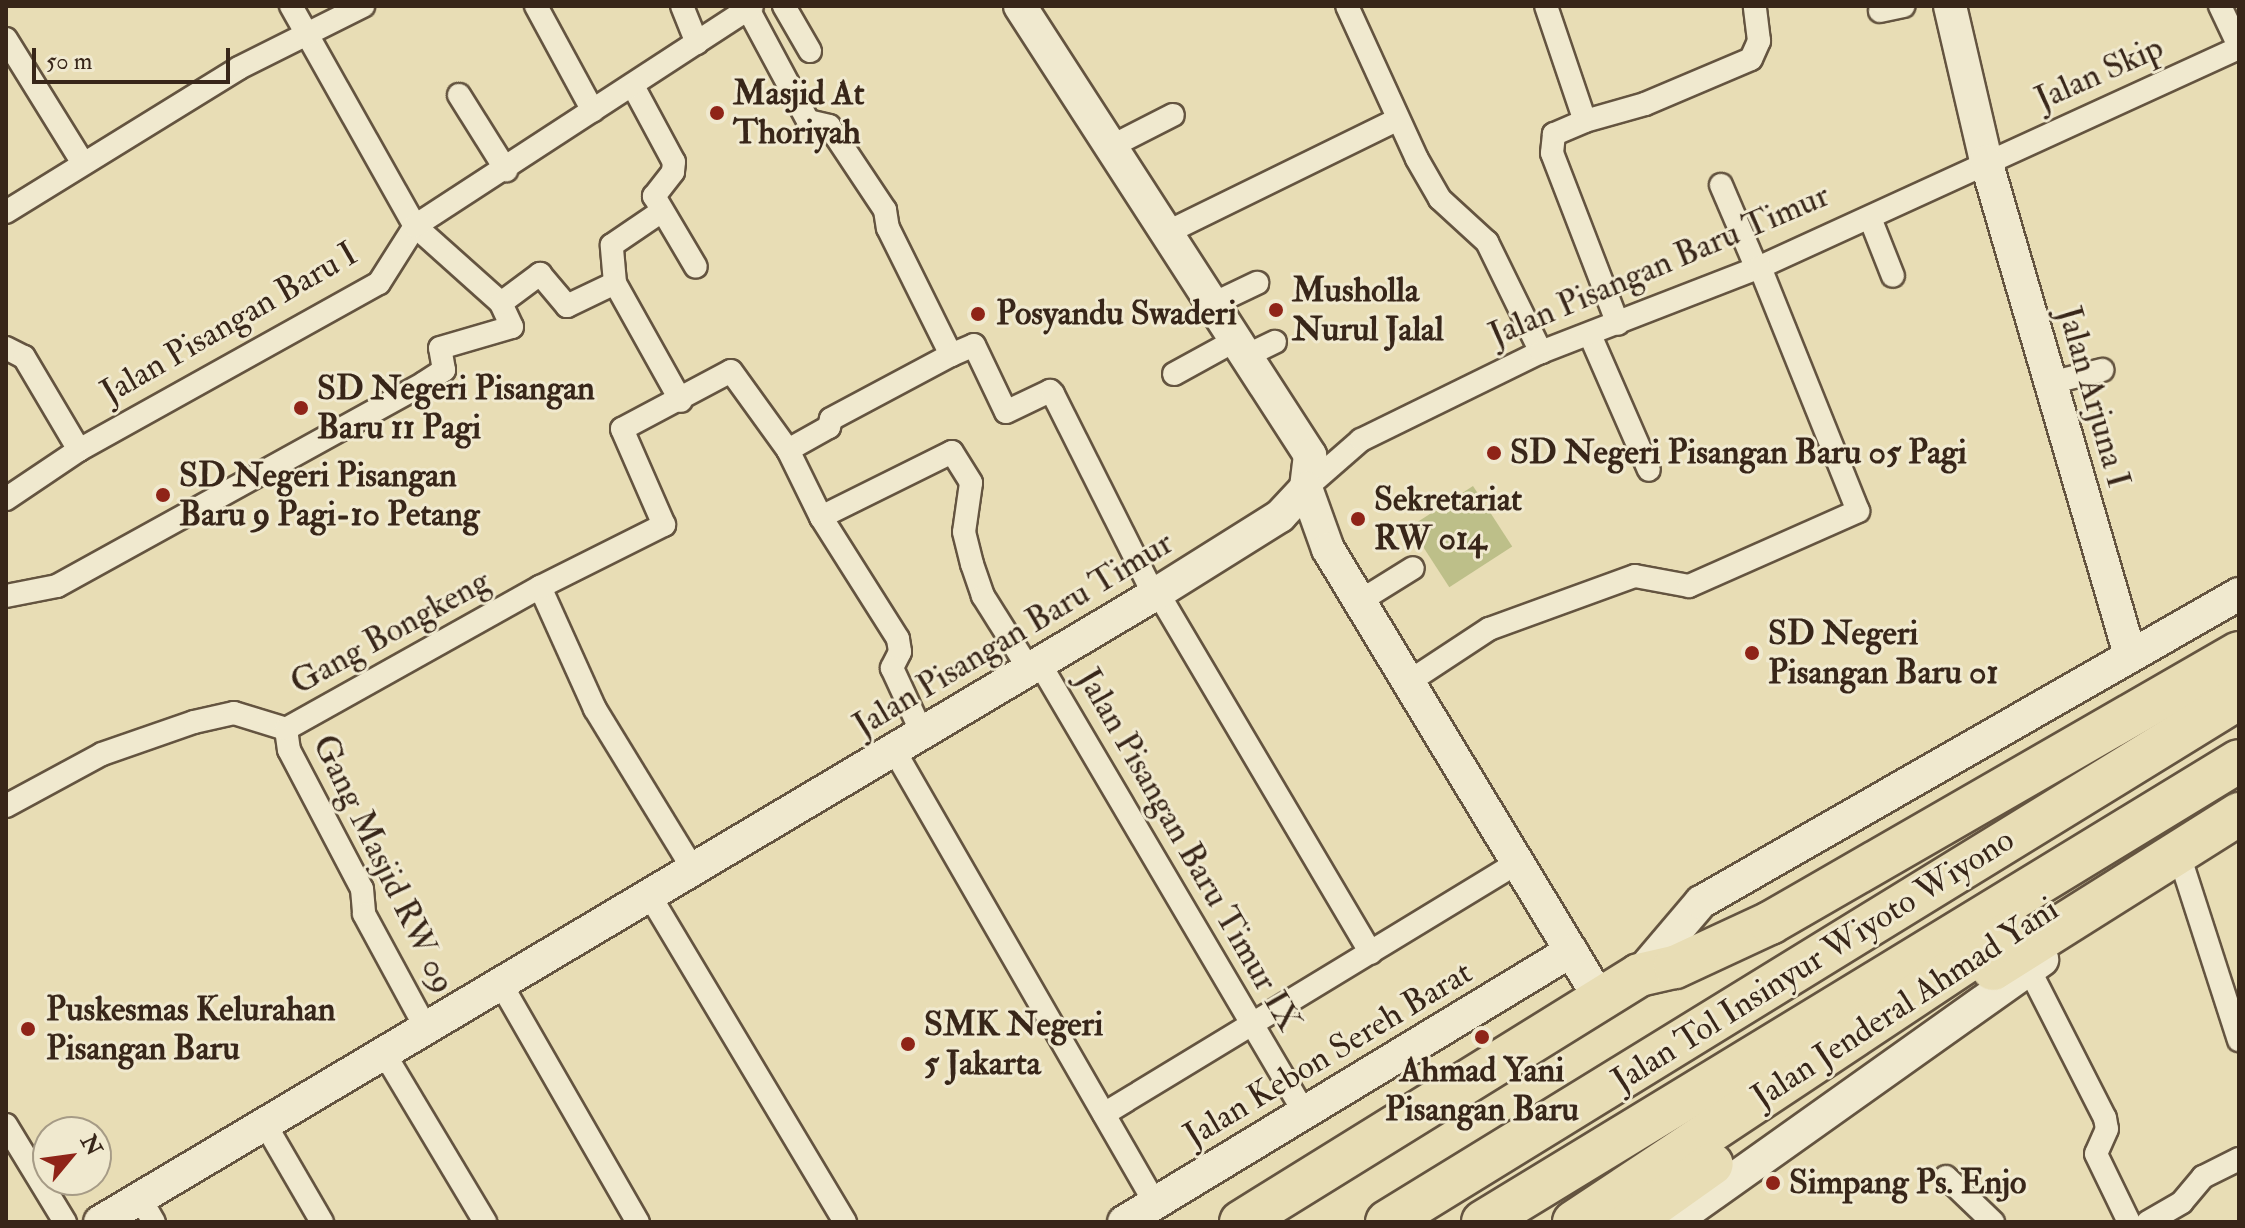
<!DOCTYPE html>
<html>
<head>
<meta charset="utf-8">
<style>
	body { margin:0 }
	#map { position:relative; width:2245px; height:1228px; overflow:hidden; background:#e8ddb5; font-family:"IM FELL Double Pica",serif }
	div>[style] { position:absolute }
	[style*='--x'] { left:calc(var(--x)*1px); top:calc(var(--y)*1px); width:calc(var(--w)*1px); rotate:calc(var(--a)*1deg) }
	.green>* { inset:0; background:#bdbf89; transform-origin:0 0 }
	.roads { filter:drop-shadow(2px 0 #645440) drop-shadow(-2px 0 #645440) drop-shadow(0 2px #645440) drop-shadow(0 -2px #645440) }
	.street>* { height:22px; margin:-11px; padding:0 11px; transform-origin:11px; border-radius:11px; background:#f0e9cf }
	.secondary>* { height:32px; margin:-16px; padding:0 16px; transform-origin:16px; border-radius:16px; background:#f0e9cf }
	.highway>* { height:42px; margin:-21px; padding:0 21px; transform-origin:21px; border-radius:21px; background:#e8ddb5 }
	.dots>* { width:22px; height:22px; translate:-50% -50%; box-sizing:border-box; border:4px solid #f0e9cf; border-radius:50% }
	span { translate:-50% -50%; white-space:nowrap; text-align:center; line-height:1.15; -webkit-text-stroke:6px #f0e9cf; paint-order:stroke }
	.street-label { font-size:34px; color:#382619 }
	.poi-label { font-size:34px; color:#382619; font-weight:700 }
	.left { translate:0 -50%; text-align:left }
	.frame { position:absolute; inset:0; border:8px solid #382619; pointer-events:none }
	.north { position:absolute; left:32px; top:1116px; width:80px; height:80px; box-sizing:border-box; background:#f0e9cf; border:2px solid #a69b86; border-radius:50%; rotate:61deg; font-size:22px; font-weight:700; line-height:32px; text-align:center; color:#382619 }
	.north::after { content:''; display:block; margin:auto; width:28px; height:36px; background:#8f2418; clip-path:polygon(50% 0,100% 100%,50% 72%,0 100%) }
	.scale { position:absolute; left:32px; top:48px; width:198px; height:36px; box-sizing:border-box; border:4px solid #382619; border-top:0; padding-left:10px; font-size:24px; line-height:28px; white-space:nowrap; color:#382619; -webkit-text-stroke:6px #f0e9cf; paint-order:stroke }
</style>
</head>
<body>
<div id="map">
	<div class="green">
		<div style="left:1473px;top:486px;width:72px;height:75px;rotate:57deg"></div>
	</div>
	<div class="roads">
		<div class="street">
			<div style="--x:291;--y:6;--w:253;--a:60.6"></div>
			<div style="--x:415;--y:226;--w:115;--a:41.8"></div>
			<div style="--x:536;--y:6;--w:119;--a:61.5"></div>
			<div style="--x:682;--y:6;--w:40;--a:68"></div>
			<div style="--x:784;--y:6;--w:52;--a:60"></div>
			<div style="--x:1347;--y:6;--w:168;--a:65.4"></div>
			<div style="--x:1417;--y:159;--w:46;--a:60.1"></div>
			<div style="--x:1440;--y:199;--w:64;--a:42.5"></div>
			<div style="--x:1487;--y:242;--w:123;--a:63.9"></div>
			<div style="--x:1546;--y:6;--w:121;--a:71.3"></div>
			<div style="--x:1585;--y:121;--w:34;--a:157"></div>
			<div style="--x:1554;--y:134;--w:19;--a:96"></div>
			<div style="--x:1552;--y:153;--w:183;--a:68.9"></div>
			<div style="--x:2220;--y:6;--w:44;--a:64.6"></div>
			<div style="--x:748;--y:9;--w:127;--a:61.8"></div>
			<div style="--x:808;--y:121;--w:22;--a:13"></div>
			<div style="--x:829;--y:126;--w:101;--a:56.3"></div>
			<div style="--x:885;--y:210;--w:18;--a:81"></div>
			<div style="--x:888;--y:228;--w:142;--a:63.6"></div>
			<div style="--x:951;--y:355;--w:25;--a:-23"></div>
			<div style="--x:974;--y:345;--w:74;--a:64.5"></div>
			<div style="--x:1006;--y:412;--w:49;--a:-25.5"></div>
			<div style="--x:1050;--y:391;--w:4;--a:45"></div>
			<div style="--x:1053;--y:394;--w:225;--a:63.3"></div>
			<div style="--x:1880;--y:11;--w:24;--a:-12"></div>
			<div style="--x:6;--y:39;--w:146;--a:58.2"></div>
			<div style="--x:633;--y:86;--w:86;--a:61.7"></div>
			<div style="--x:674;--y:162;--w:10;--a:96"></div>
			<div style="--x:673;--y:172;--w:31;--a:128"></div>
			<div style="--x:654;--y:196;--w:82;--a:59.4"></div>
			<div style="--x:459;--y:95;--w:89;--a:57.9"></div>
			<div style="--x:1585;--y:121;--w:62;--a:-15.8"></div>
			<div style="--x:1645;--y:104;--w:115;--a:-23"></div>
			<div style="--x:1751;--y:59;--w:20;--a:-66"></div>
			<div style="--x:1759;--y:41;--w:35;--a:-97"></div>
			<div style="--x:1114;--y:145;--w:66;--a:-27"></div>
			<div style="--x:1721;--y:185;--w:91;--a:66.8"></div>
			<div style="--x:6;--y:212;--w:274;--a:-31.7"></div>
			<div style="--x:239;--y:68;--w:139;--a:-26.6"></div>
			<div style="--x:1870;--y:218;--w:62;--a:68.4"></div>
			<div style="--x:1170;--y:231;--w:253;--a:-26.1"></div>
			<div style="--x:615;--y:283;--w:38;--a:-95"></div>
			<div style="--x:612;--y:245;--w:60;--a:-34.2"></div>
			<div style="--x:1215;--y:303;--w:47;--a:-25.5"></div>
			<div style="--x:1590;--y:335;--w:147;--a:66.4"></div>
			<div style="--x:6;--y:348;--w:20;--a:27"></div>
			<div style="--x:24;--y:357;--w:108;--a:59.4"></div>
			<div style="--x:1248;--y:355;--w:30;--a:-26"></div>
			<div style="--x:1174;--y:374;--w:73;--a:-28.7"></div>
			<div style="--x:2050;--y:383;--w:54;--a:-14"></div>
			<div style="--x:788;--y:450;--w:47;--a:-29.3"></div>
			<div style="--x:829;--y:427;--w:8;--a:-76"></div>
			<div style="--x:831;--y:419;--w:136;--a:-28.1"></div>
			<div style="--x:1306;--y:488;--w:73;--a:-41.1"></div>
			<div style="--x:1361;--y:440;--w:200;--a:-26.1"></div>
			<div style="--x:1541;--y:352;--w:235;--a:-21.2"></div>
			<div style="--x:1760;--y:267;--w:527;--a:-24.57"></div>
			<div style="--x:6;--y:499;--w:88;--a:-33.9"></div>
			<div style="--x:79;--y:450;--w:343;--a:-29.1"></div>
			<div style="--x:379;--y:283;--w:67;--a:-57.7"></div>
			<div style="--x:415;--y:226;--w:402;--a:-33.1"></div>
			<div style="--x:821;--y:517;--w:146;--a:-26.4"></div>
			<div style="--x:952;--y:452;--w:36;--a:58"></div>
			<div style="--x:971;--y:483;--w:49;--a:98.1"></div>
			<div style="--x:964;--y:532;--w:33;--a:76"></div>
			<div style="--x:972;--y:564;--w:34;--a:71"></div>
			<div style="--x:983;--y:596;--w:86;--a:57.8"></div>
			<div style="--x:540;--y:587;--w:134;--a:65.7"></div>
			<div style="--x:595;--y:709;--w:188;--a:58.5"></div>
			<div style="--x:1158;--y:593;--w:418;--a:59.4"></div>
			<div style="--x:6;--y:596;--w:52;--a:-11.1"></div>
			<div style="--x:57;--y:586;--w:419;--a:-28.9"></div>
			<div style="--x:424;--y:383;--w:24;--a:-33"></div>
			<div style="--x:444;--y:370;--w:22;--a:-100"></div>
			<div style="--x:440;--y:348;--w:75;--a:-16.3"></div>
			<div style="--x:512;--y:327;--w:26;--a:-115"></div>
			<div style="--x:501;--y:303;--w:49;--a:-36.6"></div>
			<div style="--x:540;--y:274;--w:42;--a:49.8"></div>
			<div style="--x:567;--y:306;--w:53;--a:-25.6"></div>
			<div style="--x:615;--y:283;--w:135;--a:60.8"></div>
			<div style="--x:1360;--y:601;--w:62;--a:-31.9"></div>
			<div style="--x:1040;--y:664;--w:520;--a:59.49"></div>
			<div style="--x:1410;--y:681;--w:95;--a:-33.4"></div>
			<div style="--x:1489;--y:629;--w:155;--a:-20"></div>
			<div style="--x:1635;--y:576;--w:55;--a:10.5"></div>
			<div style="--x:1689;--y:586;--w:185;--a:-23.9"></div>
			<div style="--x:1858;--y:511;--w:263;--a:-111.9"></div>
			<div style="--x:286;--y:729;--w:21;--a:82"></div>
			<div style="--x:289;--y:750;--w:157;--a:62.3"></div>
			<div style="--x:362;--y:889;--w:25;--a:85"></div>
			<div style="--x:364;--y:914;--w:130;--a:61.5"></div>
			<div style="--x:894;--y:750;--w:523;--a:60.05"></div>
			<div style="--x:6;--y:806;--w:109;--a:-28.4"></div>
			<div style="--x:102;--y:754;--w:97;--a:-19.2"></div>
			<div style="--x:194;--y:722;--w:41;--a:-12.7"></div>
			<div style="--x:234;--y:713;--w:54;--a:17.1"></div>
			<div style="--x:286;--y:729;--w:291;--a:-29.2"></div>
			<div style="--x:540;--y:587;--w:139;--a:-26.6"></div>
			<div style="--x:664;--y:525;--w:105;--a:-113.6"></div>
			<div style="--x:622;--y:429;--w:123;--a:-28"></div>
			<div style="--x:731;--y:371;--w:97;--a:54.2"></div>
			<div style="--x:788;--y:450;--w:75;--a:63.8"></div>
			<div style="--x:821;--y:517;--w:144;--a:57.7"></div>
			<div style="--x:898;--y:639;--w:13;--a:81"></div>
			<div style="--x:900;--y:652;--w:18;--a:117"></div>
			<div style="--x:892;--y:668;--w:72;--a:65.2"></div>
			<div style="--x:2183;--y:867;--w:182;--a:72.1"></div>
			<div style="--x:650;--y:896;--w:380;--a:59.1"></div>
			<div style="--x:2029;--y:969;--w:167;--a:63"></div>
			<div style="--x:2105;--y:1118;--w:11;--a:80"></div>
			<div style="--x:2107;--y:1129;--w:27;--a:114"></div>
			<div style="--x:2096;--y:1154;--w:76;--a:64.1"></div>
			<div style="--x:501;--y:984;--w:275;--a:60.1"></div>
			<div style="--x:384;--y:1053;--w:197;--a:59.1"></div>
			<div style="--x:1104;--y:1114;--w:486;--a:-31.3"></div>
			<div style="--x:265;--y:1124;--w:113;--a:59.8"></div>
			<div style="--x:6;--y:1125;--w:114;--a:58.7"></div>
			<div style="--x:1946;--y:1177;--w:65;--a:43.8"></div>
			<div style="--x:140;--y:1198;--w:28;--a:60"></div>
			<div style="--x:2148;--y:1222;--w:39;--a:-30"></div>
			<div style="--x:2182;--y:1202;--w:33;--a:-50"></div>
			<div style="--x:2203;--y:1177;--w:40;--a:-26.6"></div>
		</div>
		<div class="secondary">
			<div style="--x:1020;--y:6;--w:535;--a:57.14"></div>
			<div style="--x:1310;--y:455;--w:33;--a:97"></div>
			<div style="--x:1306;--y:488;--w:65;--a:70.2"></div>
			<div style="--x:1328;--y:549;--w:526;--a:58.85"></div>
			<div style="--x:1950;--y:6;--w:159;--a:76.9"></div>
			<div style="--x:1986;--y:161;--w:515;--a:73.75"></div>
			<div style="--x:1639;--y:975;--w:96;--a:-49.7"></div>
			<div style="--x:1701;--y:902;--w:620;--a:-29.79"></div>
			<div style="--x:100;--y:1222;--w:1226;--a:-30.75"></div>
			<div style="--x:1154;--y:595;--w:149;--a:-32.1"></div>
			<div style="--x:1280;--y:516;--w:38;--a:-47"></div>
			<div style="--x:1124;--y:1222;--w:523;--a:-31.23"></div>
			<div style="--x:1673;--y:1222;--w:453;--a:-35.4"></div>
		</div>
		<div class="highway">
			<div style="--x:1993;--y:969;--w:291;--a:-32.2"></div>
			<div style="--x:1241;--y:1222;--w:468;--a:-31.8"></div>
			<div style="--x:1639;--y:975;--w:37;--a:-13"></div>
			<div style="--x:1675;--y:967;--w:105;--a:-24.9"></div>
			<div style="--x:1770;--y:923;--w:541;--a:-29.93"></div>
			<div style="--x:1387;--y:1222;--w:1000;--a:-31.59"></div>
			<div style="--x:1483;--y:1222;--w:885;--a:-31.37"></div>
			<div style="--x:1574;--y:1222;--w:526;--a:-33.6"></div>
			<div style="--x:1630;--y:1222;--w:100;--a:-35.3"></div>
		</div>
	</div>
	<div class="dots">
		<div style="left:717px;top:113px;background:#8f2418"></div>
		<div style="left:1276px;top:310px;background:#8f2418"></div>
		<div style="left:978px;top:314px;background:#8f2418"></div>
		<div style="left:301px;top:408px;background:#8f2418"></div>
		<div style="left:1494px;top:453px;background:#8f2418"></div>
		<div style="left:163px;top:495px;background:#8f2418"></div>
		<div style="left:1358px;top:519px;background:#8f2418"></div>
		<div style="left:1752px;top:653px;background:#8f2418"></div>
		<div style="left:28px;top:1029px;background:#8f2418"></div>
		<div style="left:1482px;top:1037px;background:#8f2418"></div>
		<div style="left:908px;top:1044px;background:#8f2418"></div>
		<div style="left:1773px;top:1183px;background:#8f2418"></div>
	</div>
	<div class="street-label">
		<span style="left:2099px;top:73px;rotate:-24deg">Jalan Skip</span>
		<span style="left:1659px;top:265px;rotate:-23deg">Jalan Pisangan Baru Timur</span>
		<span style="left:229px;top:323px;rotate:-30deg">Jalan Pisangan Baru I</span>
		<span style="left:2094px;top:397px;rotate:74deg">Jalan Arjuna I</span>
		<span style="left:390px;top:632px;rotate:-29deg">Gang Bongkeng</span>
		<span style="left:1013px;top:634px;rotate:-31deg">Jalan Pisangan Baru Timur</span>
		<span style="left:1189px;top:850px;rotate:60deg">Jalan Pisangan Baru Timur IX</span>
		<span style="left:384px;top:864px;rotate:64deg">Gang Masjid RW 09</span>
		<span style="left:1813px;top:960px;rotate:-32deg">Jalan Tol Insinyur Wiyoto Wiyono</span>
		<span style="left:1905px;top:1003px;rotate:-33deg">Jalan Jenderal Ahmad Yani</span>
		<span style="left:1328px;top:1054px;rotate:-31deg">Jalan Kebon Sereh Barat</span>
	</div>
	<div class="poi-label">
		<span class="left" style="left:733px;top:113px">Masjid At<br>Thoriyah</span>
		<span class="left" style="left:1292px;top:310px">Musholla<br>Nurul Jalal</span>
		<span class="left" style="left:996px;top:314px">Posyandu Swaderi</span>
		<span class="left" style="left:317px;top:408px">SD Negeri Pisangan<br>Baru 11 Pagi</span>
		<span class="left" style="left:1510px;top:453px">SD Negeri Pisangan Baru 05 Pagi</span>
		<span class="left" style="left:179px;top:495px">SD Negeri Pisangan<br>Baru 9 Pagi-10 Petang</span>
		<span class="left" style="left:1374px;top:519px">Sekretariat<br>RW 014</span>
		<span class="left" style="left:1768px;top:653px">SD Negeri<br>Pisangan Baru 01</span>
		<span class="left" style="left:46px;top:1029px">Puskesmas Kelurahan<br>Pisangan Baru</span>
		<span class="left" style="left:924px;top:1044px">SMK Negeri<br>5 Jakarta</span>
		<span style="left:1482px;top:1090px">Ahmad Yani<br>Pisangan Baru</span>
		<span class="left" style="left:1789px;top:1183px">Simpang Ps. Enjo</span>
	</div>
	<div class="frame"></div>
	<div class="north">N</div>
	<div class="scale">50 m</div>
</div>
</body>
</html>
